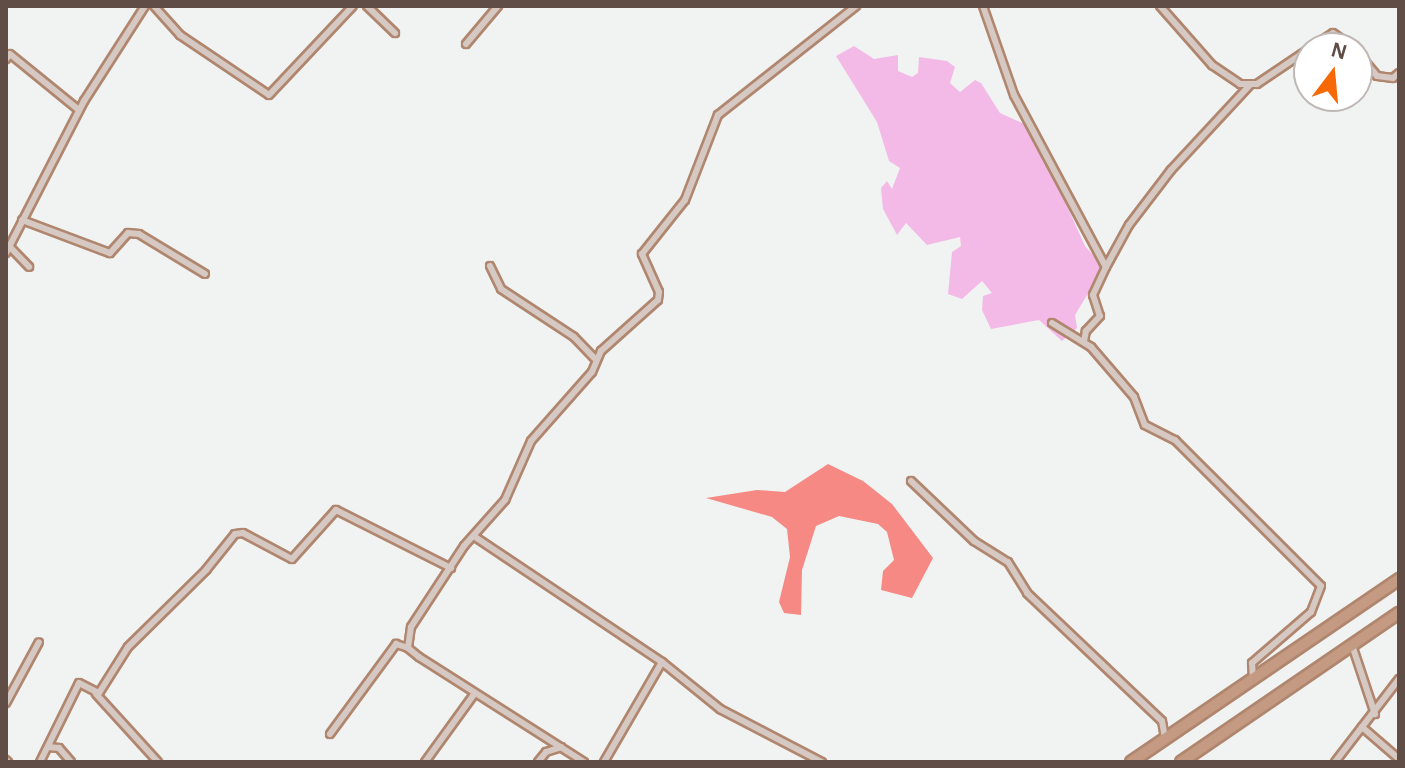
<!DOCTYPE html>
<html>
<head>
<meta charset="utf-8">
<style>
	body { margin:0 }
	#map { position:relative; width:1405px; height:768px; overflow:hidden; background:#f0f3f2; font-family:"Alegreya Sans",sans-serif }
	div>[style] { position:absolute }
	[style*='--x'] { left:calc(var(--x)*1px); top:calc(var(--y)*1px); width:calc(var(--w)*1px); rotate:calc(var(--a)*1deg) }
	.green>* { inset:0; background:#f4bae7 }
	.water>* { inset:0; background:#f68983 }
	.roads { filter:drop-shadow(2px 0 #b0866e) drop-shadow(-2px 0 #b0866e) drop-shadow(0 2px #b0866e) drop-shadow(0 -2px #b0866e) }
	.street>* { height:6px; margin:-3px; padding:0 3px; transform-origin:3px; border-radius:3px; background:#d6c8c2 }
	.highway>* { height:10px; margin:-5px; padding:0 5px; transform-origin:5px; border-radius:5px; background:#c49a83 }
	span { translate:-50% -50%; white-space:nowrap; text-align:center; line-height:1.15; -webkit-text-stroke:6px #fff; paint-order:stroke }
	.frame { position:absolute; inset:0; border:8px solid #604e46; pointer-events:none }
	.north { position:absolute; left:1293px; top:32px; width:80px; height:80px; box-sizing:border-box; background:#fff; border:2px solid #bfb8b5; border-radius:50%; rotate:16deg; font-size:22px; font-weight:700; line-height:32px; text-align:center; color:#604e46 }
	.north::after { content:''; display:block; margin:auto; width:28px; height:36px; background:#f76806; clip-path:polygon(50% 0,100% 100%,50% 72%,0 100%) }
</style>
</head>
<body>
<div id="map">
	<div class="green">
		<div style="clip-path:polygon(854px 46px,874px 59px,898px 55px,898px 71px,912px 77px,918px 73px,919px 57px,947px 61px,955px 67px,950px 83px,960px 92px,975px 80px,981px 83px,1000px 113px,1031px 127px,1085px 246px,1104px 267px,1075px 315px,1077px 328px,1062px 341px,1039px 320px,991px 329px,982px 310px,983px 296px,992px 293px,982px 281px,962px 299px,948px 294px,952px 252px,961px 246px,960px 237px,927px 245px,906px 223px,897px 235px,883px 209px,881px 188px,887px 181px,892px 189px,900px 168px,889px 161px,877px 122px,836px 56px)"></div>
	</div>
	<div class="water">
		<div style="clip-path:polygon(828px 464px,863px 481px,892px 504px,933px 558px,912px 598px,881px 590px,883px 571px,894px 560px,887px 532px,878px 524px,839px 516px,816px 526px,802px 570px,801px 615px,784px 613px,779px 602px,790px 557px,787px 529px,772px 517px,706px 498px,757px 490px,785px 492px)"></div>
	</div>
	<div class="roads">
		<div class="street">
			<div style="--x:154;--y:6;--w:39;--a:48"></div>
			<div style="--x:180;--y:35;--w:107;--a:34"></div>
			<div style="--x:269;--y:95;--w:122;--a:-46.7"></div>
			<div style="--x:367;--y:6;--w:39;--a:44"></div>
			<div style="--x:983;--y:6;--w:94;--a:70.8"></div>
			<div style="--x:1014;--y:95;--w:195;--a:61.9"></div>
			<div style="--x:1106;--y:267;--w:31;--a:115"></div>
			<div style="--x:1093;--y:295;--w:22;--a:72"></div>
			<div style="--x:1100;--y:316;--w:21;--a:133"></div>
			<div style="--x:1086;--y:331;--w:10;--a:101"></div>
			<div style="--x:1160;--y:6;--w:79;--a:48.6"></div>
			<div style="--x:1212;--y:65;--w:34;--a:34"></div>
			<div style="--x:1240;--y:84;--w:17;--a:0"></div>
			<div style="--x:1257;--y:84;--w:63;--a:-33.9"></div>
			<div style="--x:466;--y:44;--w:50;--a:-49.9"></div>
			<div style="--x:1310;--y:48;--w:27;--a:-33"></div>
			<div style="--x:1333;--y:33;--w:26;--a:36"></div>
			<div style="--x:1357;--y:52;--w:31;--a:50"></div>
			<div style="--x:1377;--y:76;--w:16;--a:7"></div>
			<div style="--x:1393;--y:78;--w:8;--a:-40"></div>
			<div style="--x:6;--y:59;--w:6;--a:-51"></div>
			<div style="--x:10;--y:54;--w:89;--a:39.1"></div>
			<div style="--x:22;--y:220;--w:94;--a:20.6"></div>
			<div style="--x:110;--y:253;--w:27;--a:-48"></div>
			<div style="--x:128;--y:233;--w:11;--a:5"></div>
			<div style="--x:139;--y:234;--w:77;--a:31.2"></div>
			<div style="--x:9;--y:246;--w:29;--a:46"></div>
			<div style="--x:6;--y:253;--w:171;--a:-62.8"></div>
			<div style="--x:84;--y:101;--w:113;--a:-57.3"></div>
			<div style="--x:490;--y:266;--w:25;--a:64"></div>
			<div style="--x:501;--y:289;--w:87;--a:33.3"></div>
			<div style="--x:574;--y:337;--w:29;--a:46"></div>
			<div style="--x:1106;--y:267;--w:48;--a:-61.3"></div>
			<div style="--x:1129;--y:225;--w:69;--a:-52.6"></div>
			<div style="--x:1171;--y:170;--w:115;--a:-47.1"></div>
			<div style="--x:1052;--y:323;--w:46;--a:31.6"></div>
			<div style="--x:1091;--y:347;--w:66;--a:49.3"></div>
			<div style="--x:1134;--y:397;--w:30;--a:69"></div>
			<div style="--x:1145;--y:425;--w:34;--a:27"></div>
			<div style="--x:1175;--y:440;--w:206;--a:45"></div>
			<div style="--x:1321;--y:586;--w:28;--a:111"></div>
			<div style="--x:1311;--y:612;--w:78;--a:139.2"></div>
			<div style="--x:1252;--y:663;--w:16;--a:86"></div>
			<div style="--x:911;--y:481;--w:87;--a:43.6"></div>
			<div style="--x:974;--y:541;--w:40;--a:32"></div>
			<div style="--x:1008;--y:562;--w:36;--a:58"></div>
			<div style="--x:1027;--y:593;--w:186;--a:43.5"></div>
			<div style="--x:1162;--y:721;--w:17;--a:80"></div>
			<div style="--x:475;--y:537;--w:225;--a:33.8"></div>
			<div style="--x:662;--y:662;--w:116;--a:120.1"></div>
			<div style="--x:1352;--y:645;--w:73;--a:71.6"></div>
			<div style="--x:662;--y:662;--w:75;--a:39"></div>
			<div style="--x:720;--y:709;--w:115;--a:27.5"></div>
			<div style="--x:96;--y:694;--w:92;--a:47.6"></div>
			<div style="--x:6;--y:703;--w:69;--a:-61.6"></div>
			<div style="--x:1362;--y:727;--w:49;--a:40.9"></div>
			<div style="--x:330;--y:734;--w:112;--a:-53.7"></div>
			<div style="--x:396;--y:644;--w:13;--a:18"></div>
			<div style="--x:48;--y:747;--w:11;--a:5"></div>
			<div style="--x:59;--y:748;--w:18;--a:49"></div>
			<div style="--x:6;--y:760;--w:3;--a:45"></div>
			<div style="--x:40;--y:762;--w:88;--a:-63.7"></div>
			<div style="--x:79;--y:683;--w:22;--a:27"></div>
			<div style="--x:99;--y:693;--w:54;--a:-57.8"></div>
			<div style="--x:128;--y:647;--w:110;--a:-44.6"></div>
			<div style="--x:206;--y:570;--w:46;--a:-51.1"></div>
			<div style="--x:235;--y:534;--w:8;--a:-7"></div>
			<div style="--x:243;--y:533;--w:55;--a:28"></div>
			<div style="--x:292;--y:559;--w:66;--a:-48.1"></div>
			<div style="--x:336;--y:510;--w:129;--a:26.8"></div>
			<div style="--x:425;--y:762;--w:85;--a:-54.1"></div>
			<div style="--x:538;--y:762;--w:13;--a:-51"></div>
			<div style="--x:546;--y:752;--w:16;--a:-18"></div>
			<div style="--x:584;--y:762;--w:196;--a:-147.5"></div>
			<div style="--x:419;--y:657;--w:14;--a:-141"></div>
			<div style="--x:408;--y:648;--w:21;--a:-82"></div>
			<div style="--x:411;--y:627;--w:97;--a:-56.8"></div>
			<div style="--x:464;--y:546;--w:62;--a:-48.3"></div>
			<div style="--x:505;--y:500;--w:64;--a:-66.2"></div>
			<div style="--x:531;--y:441;--w:92;--a:-48.5"></div>
			<div style="--x:592;--y:372;--w:23;--a:-67"></div>
			<div style="--x:601;--y:351;--w:76;--a:-41.8"></div>
			<div style="--x:658;--y:300;--w:8;--a:-83"></div>
			<div style="--x:659;--y:292;--w:42;--a:-114.1"></div>
			<div style="--x:642;--y:254;--w:69;--a:-51.5"></div>
			<div style="--x:685;--y:200;--w:91;--a:-68.8"></div>
			<div style="--x:718;--y:115;--w:176;--a:-38.3"></div>
			<div style="--x:1335;--y:762;--w:105;--a:-52.4"></div>
		</div>
		<div class="highway">
			<div style="--x:1131;--y:762;--w:325;--a:-34.3"></div>
			<div style="--x:1181;--y:762;--w:264;--a:-34.4"></div>
		</div>
	</div>
	<div class="frame"></div>
	<div class="north">N</div>
</div>
</body>
</html>
